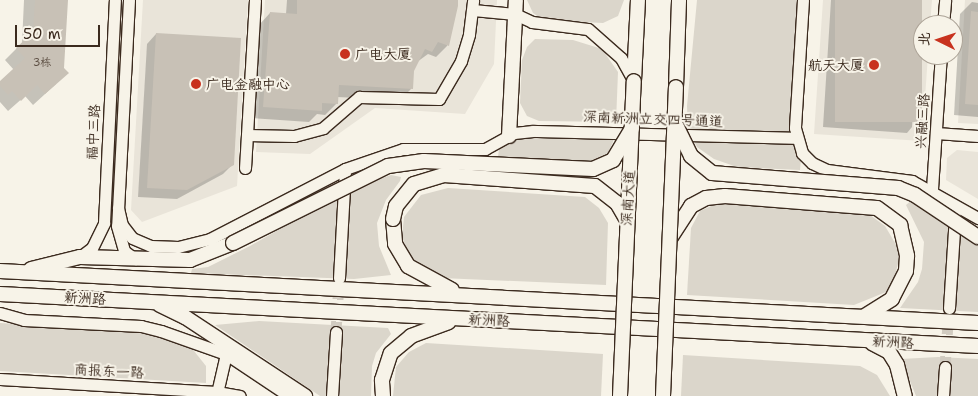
<!DOCTYPE html>
<html>
<head>
<meta charset="utf-8">
<style>
	body { margin:0 }
	#map { position:relative; width:978px; height:396px; overflow:hidden; background:#f7f3e8; font-family:"Shantell Sans","LXGW WenKai TC",sans-serif }
	div>[style] { position:absolute }
	[style*='--x'] { left:calc(var(--x)*1px); top:calc(var(--y)*1px); width:calc(var(--w)*1px); rotate:calc(var(--a)*1deg) }
	.built>* { inset:0; background:#e9e4d9 }
	.green>* { inset:0; background:#dbd6cb }
	.shadow>* { inset:0; background:#0003 }
	.building>* { inset:0; background:#c8c1b6; transform-origin:0 0 }
	.minor-tunnel>* { height:11px; margin-top:-5.5px; transform-origin:0; background:repeating-linear-gradient(90deg,#d1cbc0 0 11px,transparent 0 16.5px) }
	.roads { filter:drop-shadow(1px 0 #3b2a1e) drop-shadow(-1px 0 #3b2a1e) drop-shadow(0 1px #3b2a1e) drop-shadow(0 -1px #3b2a1e) }
	.minor>* { height:11px; margin:-5.5px; padding:0 5.5px; transform-origin:5.5px; border-radius:5.5px; background:#f7f3e8 }
	.major>* { height:14px; margin:-7px; padding:0 7px; transform-origin:7px; border-radius:7px; background:#f7f3e8 }
	.bridges { filter:drop-shadow(1px 0 #3b2a1e) drop-shadow(-1px 0 #3b2a1e) drop-shadow(0 1px #3b2a1e) drop-shadow(0 -1px #3b2a1e) }
	.major-bridge>* { height:14px; margin:-7px; padding:0 7px; transform-origin:7px; border-radius:7px; background:#f7f3e8 }
	.dots>* { width:14px; height:14px; translate:-50% -50%; box-sizing:border-box; border:2px solid #f7f3e8; border-radius:50% }
	span { translate:-50% -50%; white-space:nowrap; text-align:center; line-height:1.15; -webkit-text-stroke:4px #f7f3e8; paint-order:stroke }
	.number-label { font-size:11px; color:#5e5044 }
	.number-label span { -webkit-text-stroke-width:0 }
	.poi-label { font-size:14px; color:#3b2a1e }
	.left { translate:0 -50%; text-align:left }
	.right { translate:-100% -50%; text-align:right }
	.street-label { font-size:14px; color:#3b2a1e }
	.north { position:absolute; left:913px; top:15px; width:50px; height:50px; box-sizing:border-box; background:#f7f3e8; border:1px solid #aca397; border-radius:50%; rotate:274deg; font-size:14px; font-weight:700; line-height:20px; text-align:center; color:#3b2a1e }
	.north::after { content:''; display:block; margin:auto; width:18px; height:22px; background:#c8321e; clip-path:polygon(50% 0,100% 100%,50% 72%,0 100%) }
	.scale { position:absolute; left:15px; top:25px; width:85px; height:22px; box-sizing:border-box; border:2px solid #3b2a1e; border-top:0; padding-left:6px; font-size:15px; line-height:18px; white-space:nowrap; color:#3b2a1e; -webkit-text-stroke:4px #f7f3e8; paint-order:stroke }
</style>
</head>
<body>
<div id="map">
	<div class="built">
		<div style="clip-path:polygon(143px 0,248px 0,237px 186px,142px 222px,131px 210px)"></div>
		<div style="clip-path:polygon(265px 0,497px 0,494px 64px,465px 114px,375px 108px,310px 154px,256px 152px)"></div>
		<div style="clip-path:polygon(823px 0,932px 0,930px 25px,923px 25px,923px 55px,928px 55px,922px 141px,814px 134px)"></div>
		<div style="clip-path:polygon(965px 0,978px 0,978px 124px,958px 123px)"></div>
		<div style="clip-path:polygon(957px 150px,978px 152px,978px 199px,946px 180px,947px 158px)"></div>
	</div>
	<div class="green">
		<div style="clip-path:polygon(527px 0,624px 0,618px 16px,603px 23px,543px 20px,533px 13px)"></div>
		<div style="clip-path:polygon(697px 0,799px 0,793px 123px,801px 158px,800px 170px,737px 167px,714px 159px,697px 147px,688px 130px,687px 106px)"></div>
		<div style="clip-path:polygon(535px 39px,573px 40px,602px 49px,618px 72px,616px 122px,539px 121px,527px 116px,520px 103px,522px 60px,527px 47px)"></div>
		<div style="clip-path:polygon(536px 135px,613px 139px,613px 142px,608px 153px,590px 161px,498px 157px,499px 149px,507px 139px)"></div>
		<div style="clip-path:polygon(391px 175px,401px 177px,400px 181px,386px 200px,377px 223px,379px 246px,391px 275px,354px 279px,191px 273px,192px 269px,208px 267px,250px 246px,349px 190px)"></div>
		<div style="clip-path:polygon(448px 188px,585px 197px,599px 208px,608px 223px,606px 285px,441px 278px,413px 265px,402px 237px,404px 217px,421px 195px)"></div>
		<div style="clip-path:polygon(913px 199px,978px 240px,978px 312px,900px 308px,918px 282px,922px 269px,924px 242px,906px 205px)"></div>
		<div style="clip-path:polygon(718px 203px,870px 215px,885px 226px,898px 248px,899px 260px,893px 283px,886px 292px,854px 305px,687px 295px,691px 228px,700px 211px)"></div>
		<div style="clip-path:polygon(259px 321px,388px 328px,391px 334px,376px 353px,372px 366px,371px 396px,320px 396px,215px 325px)"></div>
		<div style="clip-path:polygon(0 323px,141px 331px,162px 335px,190px 346px,206px 366px,206px 383px,0 371px)"></div>
		<div style="clip-path:polygon(426px 343px,603px 354px,601px 396px,393px 396px,396px 367px,409px 352px)"></div>
		<div style="clip-path:polygon(683px 355px,860px 366px,877px 375px,890px 396px,681px 396px)"></div>
		<div style="clip-path:polygon(938px 357px,978px 359px,978px 396px,916px 396px,901px 359px)"></div>
	</div>
	<div class="shadow">
		<div style="clip-path:polygon(24px 0,67px 0,56px 84px,33px 105px,25px 96px,8px 111px,0 102px,0 82px,14px 70px,5px 60px,22px 43px)"></div>
		<div style="clip-path:polygon(287px 0,456px 0,457px 6px,447px 46px,436px 57px,428px 54px,417px 62px,412px 70px,411px 89px,400px 100px,337px 97px,337px 103px,325px 115px,317px 114px,309px 122px,252px 118px,259px 25px,270px 13px,286px 14px)"></div>
		<div style="clip-path:polygon(831px 0,920px 0,912px 127px,907px 133px,823px 127px)"></div>
		<div style="clip-path:polygon(972px 2px,978px 3px,978px 117px,954px 115px,960px 14px)"></div>
		<div style="clip-path:polygon(156px 34px,233px 164px,223px 174px,177px 199px,138px 197px,147px 44px)"></div>
	</div>
	<div class="building">
		<div style="clip-path:polygon(35px 0,68px 0,64px 68px,69px 73px,45px 94px,37px 85px,21px 101px,12px 91px,8px 95px,0 86px,0 81px,25px 58px,16px 48px,33px 32px)"></div>
		<div style="clip-path:polygon(297px 0,458px 0,458px 6px,449px 46px,438px 42px,432px 52px,425px 49px,414px 71px,413px 89px,339px 85px,338px 104px,322px 103px,322px 111px,263px 107px,270px 12px,297px 14px)"></div>
		<div style="left:835px;top:0;width:87px;height:122px"></div>
		<div style="clip-path:polygon(971px 11px,978px 12px,978px 105px,965px 104px)"></div>
		<div style="clip-path:polygon(156px 33px,241px 38px,234px 165px,187px 190px,147px 188px)"></div>
	</div>
	<div class="minor-tunnel">
		<div style="--x:336;--y:332;--w:50;--a:-86.6"></div>
		<div style="--x:945;--y:367;--w:59;--a:-86.1"></div>
	</div>
	<div class="roads">
		<div class="minor">
			<div style="--x:129;--y:0;--w:226;--a:93"></div>
			<div style="--x:117;--y:226;--w:26;--a:74"></div>
			<div style="--x:124;--y:251;--w:14;--a:36"></div>
			<div style="--x:803;--y:0;--w:128;--a:93.6"></div>
			<div style="--x:795;--y:128;--w:26;--a:74"></div>
			<div style="--x:802;--y:153;--w:14;--a:45"></div>
			<div style="--x:812;--y:163;--w:17;--a:25"></div>
			<div style="--x:827;--y:170;--w:86;--a:7.4"></div>
			<div style="--x:912;--y:181;--w:76;--a:29.3"></div>
			<div style="--x:473;--y:10;--w:42;--a:5.4"></div>
			<div style="--x:515;--y:14;--w:19;--a:25"></div>
			<div style="--x:532;--y:22;--w:56;--a:7.1"></div>
			<div style="--x:588;--y:29;--w:44;--a:41.3"></div>
			<div style="--x:621;--y:58;--w:26;--a:61"></div>
			<div style="--x:943;--y:25;--w:25;--a:-85"></div>
			<div style="--x:936;--y:133;--w:42;--a:4.1"></div>
			<div style="--x:247;--y:135;--w:47;--a:1.2"></div>
			<div style="--x:294;--y:136;--w:30;--a:-15"></div>
			<div style="--x:323;--y:128;--w:48;--a:-40.7"></div>
			<div style="--x:359;--y:97;--w:80;--a:1.4"></div>
			<div style="--x:439;--y:99;--w:44;--a:-59.9"></div>
			<div style="--x:461;--y:61;--w:28;--a:-73"></div>
			<div style="--x:469;--y:34;--w:34;--a:-83"></div>
			<div style="--x:245;--y:168;--w:168;--a:-86.6"></div>
			<div style="--x:932;--y:189;--w:134;--a:-86.2"></div>
			<div style="--x:118;--y:208;--w:17;--a:77"></div>
			<div style="--x:122;--y:225;--w:16;--a:52"></div>
			<div style="--x:132;--y:238;--w:21;--a:23"></div>
			<div style="--x:151;--y:246;--w:27;--a:2"></div>
			<div style="--x:178;--y:247;--w:33;--a:-14"></div>
			<div style="--x:210;--y:239;--w:152;--a:-27.4"></div>
			<div style="--x:345;--y:169;--w:61;--a:-19"></div>
			<div style="--x:403;--y:149;--w:82;--a:0"></div>
			<div style="--x:485;--y:149;--w:33;--a:-29"></div>
			<div style="--x:514;--y:133;--w:19;--a:-6"></div>
			<div style="--x:533;--y:131;--w:263;--a:1.5"></div>
			<div style="--x:80;--y:257;--w:15;--a:-37"></div>
			<div style="--x:92;--y:248;--w:28;--a:-64"></div>
			<div style="--x:104;--y:223;--w:223;--a:-87.2"></div>
			<div style="--x:339;--y:278;--w:109;--a:-86.8"></div>
			<div style="--x:949;--y:308;--w:92;--a:-86.3"></div>
			<div style="--x:0;--y:313;--w:25;--a:16"></div>
			<div style="--x:24;--y:320;--w:117;--a:2.9"></div>
			<div style="--x:141;--y:326;--w:21;--a:14"></div>
			<div style="--x:161;--y:331;--w:69;--a:19.5"></div>
			<div style="--x:226;--y:354;--w:76;--a:33.7"></div>
			<div style="--x:226;--y:354;--w:39;--a:103"></div>
			<div style="--x:217;--y:392;--w:23;--a:10"></div>
			<div style="--x:0;--y:379;--w:217;--a:3.4"></div>
			<div style="--x:332;--y:396;--w:64;--a:-86.4"></div>
			<div style="--x:943;--y:396;--w:29;--a:-86"></div>
		</div>
		<div class="major">
			<div style="--x:634;--y:81;--w:81;--a:-87.2"></div>
			<div style="--x:676;--y:87;--w:87;--a:-88"></div>
			<div style="--x:509;--y:136;--w:136;--a:-87.1"></div>
			<div style="--x:393;--y:219;--w:25;--a:85"></div>
			<div style="--x:395;--y:244;--w:26;--a:59"></div>
			<div style="--x:408;--y:266;--w:50;--a:28.6"></div>
			<div style="--x:671;--y:237;--w:37;--a:-57"></div>
			<div style="--x:691;--y:206;--w:17;--a:-28"></div>
			<div style="--x:706;--y:198;--w:19;--a:-6"></div>
			<div style="--x:725;--y:196;--w:152;--a:4.5"></div>
			<div style="--x:877;--y:208;--w:29;--a:36"></div>
			<div style="--x:900;--y:225;--w:32;--a:77"></div>
			<div style="--x:907;--y:256;--w:15;--a:94"></div>
			<div style="--x:906;--y:271;--w:31;--a:117"></div>
			<div style="--x:892;--y:299;--w:32;--a:148"></div>
			<div style="--x:31;--y:269;--w:50;--a:-13.8"></div>
			<div style="--x:80;--y:257;--w:110;--a:1.6"></div>
			<div style="--x:190;--y:260;--w:46;--a:-21.6"></div>
			<div style="--x:0;--y:271;--w:979;--a:3.04"></div>
			<div style="--x:0;--y:294;--w:979;--a:3.04"></div>
			<div style="--x:160;--y:305;--w:28;--a:26"></div>
			<div style="--x:185;--y:317;--w:144;--a:33.4"></div>
			<div style="--x:872;--y:343;--w:19;--a:28"></div>
			<div style="--x:889;--y:352;--w:15;--a:58"></div>
			<div style="--x:897;--y:365;--w:32;--a:76"></div>
			<div style="--x:383;--y:396;--w:16;--a:-94"></div>
			<div style="--x:382;--y:380;--w:28;--a:-72"></div>
			<div style="--x:391;--y:353;--w:26;--a:-40"></div>
			<div style="--x:411;--y:336;--w:40;--a:-20.2"></div>
		</div>
	</div>
	<div class="bridges">
		<div class="major-bridge">
			<div style="--x:675;--y:123;--w:37;--a:64"></div>
			<div style="--x:691;--y:156;--w:27;--a:39"></div>
			<div style="--x:712;--y:173;--w:187;--a:4.6"></div>
			<div style="--x:898;--y:188;--w:18;--a:22"></div>
			<div style="--x:915;--y:195;--w:76;--a:33.7"></div>
			<div style="--x:393;--y:219;--w:13;--a:-77"></div>
			<div style="--x:396;--y:206;--w:28;--a:-51"></div>
			<div style="--x:414;--y:184;--w:31;--a:-17"></div>
			<div style="--x:444;--y:175;--w:151;--a:4.2"></div>
			<div style="--x:595;--y:186;--w:28;--a:38"></div>
			<div style="--x:617;--y:203;--w:20;--a:60"></div>
			<div style="--x:233;--y:243;--w:173;--a:-26.4"></div>
			<div style="--x:388;--y:166;--w:36;--a:-8"></div>
			<div style="--x:424;--y:161;--w:169;--a:2.7"></div>
			<div style="--x:593;--y:169;--w:22;--a:-24"></div>
			<div style="--x:613;--y:160;--w:37;--a:-59"></div>
			<div style="--x:620;--y:396;--w:315;--a:-87.5"></div>
			<div style="--x:663;--y:396;--w:309;--a:-87.6"></div>
		</div>
	</div>
	<div class="dots">
		<div style="left:345px;top:54px;background:#c8321e"></div>
		<div style="left:874px;top:65px;background:#c8321e"></div>
		<div style="left:196px;top:84px;background:#c8321e"></div>
	</div>
	<div class="number-label">
		<span style="left:42px;top:63px">3栋</span>
	</div>
	<div class="poi-label">
		<span class="left" style="left:355px;top:54px">广电大厦</span>
		<span class="right" style="left:864px;top:65px">航天大厦</span>
		<span class="left" style="left:206px;top:84px">广电金融中心</span>
	</div>
	<div class="street-label">
		<span style="left:653px;top:119px;rotate:2deg">深南新洲立交四号通道</span>
		<span style="left:922px;top:121px;rotate:-86deg">兴融三路</span>
		<span style="left:93px;top:132px;rotate:-87deg">福中三路</span>
		<span style="left:628px;top:198px;rotate:-87deg">深南大道</span>
		<span style="left:85px;top:298px;rotate:3deg">新洲路</span>
		<span style="left:489px;top:320px;rotate:3deg">新洲路</span>
		<span style="left:893px;top:342px;rotate:3deg">新洲路</span>
		<span style="left:109px;top:371px;rotate:3deg">商报东一路</span>
	</div>
	<div class="north">北</div>
	<div class="scale">50 m</div>
</div>
</body>
</html>
